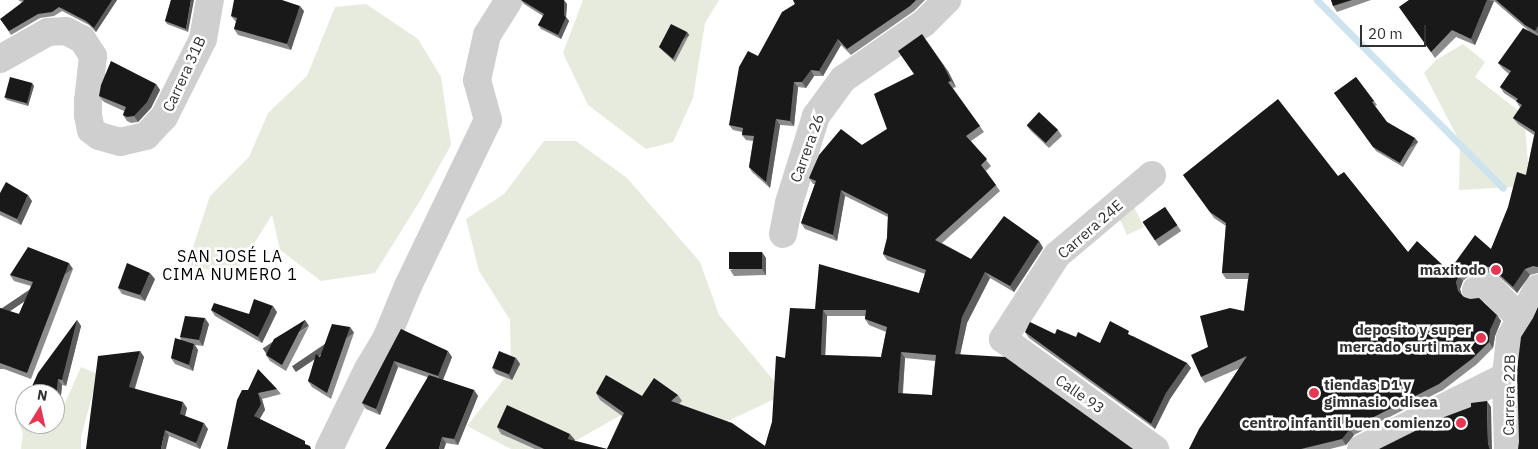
<!DOCTYPE html>
<html>
<head>
<meta charset="utf-8">
<style>
	body { margin:0 }
	#map { position:relative; width:1538px; height:449px; overflow:hidden; background:#fff; font-family:"IBM Plex Sans",sans-serif }
	div>[style] { position:absolute }
	[style*='--x'] { left:calc(var(--x)*1px); top:calc(var(--y)*1px); width:calc(var(--w)*1px); rotate:calc(var(--a)*1deg) }
	.green>* { inset:0; background:#e6ebdd }
	.stream>* { height:7px; margin:-3.5px; padding:0 3.5px; transform-origin:3.5px; border-radius:3.5px; background:#cde4ee }
	.minor>* { height:28px; margin:-14px; padding:0 14px; transform-origin:14px; border-radius:14px; background:#cfcfcf }
	.wall>* { inset:0; background:#8c8c8c; transform-origin:0 0 }
	.shaded-wall>* { inset:0; background:#5e5e5e; transform-origin:0 0 }
	.building>* { inset:0; background:#191919; transform-origin:0 0 }
	.dots>* { width:14px; height:14px; translate:-50% -50%; box-sizing:border-box; border:2px solid #fff; border-radius:50% }
	span { translate:-50% -50%; white-space:nowrap; text-align:center; line-height:1.15; -webkit-text-stroke:5px #fff; paint-order:stroke }
	.street-label { font-size:15px; color:#323232 }
	.poi-label { font-size:15px; color:#323232; font-weight:700 }
	.right { translate:-100% -50%; text-align:right }
	.left { translate:0 -50%; text-align:left }
	.neighbourhood-label { font-size:16px; color:#000; letter-spacing:1px }
	.north { position:absolute; left:15px; top:384px; width:50px; height:50px; box-sizing:border-box; background:#fff; border:1px solid #adadad; border-radius:50%; rotate:10deg; font-size:14px; font-weight:700; line-height:20px; text-align:center; color:#323232 }
	.north::after { content:''; display:block; margin:auto; width:18px; height:22px; background:#e73652; clip-path:polygon(50% 0,100% 100%,50% 72%,0 100%) }
	.scale { position:absolute; left:1360px; top:25px; width:66px; height:22px; box-sizing:border-box; border:2px solid #323232; border-top:0; padding-left:6px; font-size:15px; line-height:18px; white-space:nowrap; color:#323232; -webkit-text-stroke:4px #fff; paint-order:stroke }
</style>
</head>
<body>
<div id="map">
	<div class="green">
		<div style="clip-path:polygon(583px 0,719px 0,705px 23px,693px 98px,673px 142px,646px 149px,588px 105px,563px 53px)"></div>
		<div style="clip-path:polygon(366px 4px,418px 39px,441px 77px,451px 145px,421px 199px,375px 273px,321px 281px,280px 250px,272px 215px,234px 275px,187px 265px,210px 196px,249px 157px,268px 113px,307px 76px,335px 7px)"></div>
		<div style="clip-path:polygon(1463px 44px,1485px 62px,1475px 77px,1524px 115px,1530px 186px,1459px 190px,1460px 142px,1424px 73px,1436px 60px)"></div>
		<div style="clip-path:polygon(544px 141px,576px 141px,627px 178px,700px 262px,719px 315px,785px 394px,717px 426px,621px 415px,561px 449px,511px 449px,467px 426px,511px 370px,510px 320px,479px 271px,466px 219px,504px 194px)"></div>
		<div style="clip-path:polygon(1140px 189px,1145px 201px,1134px 207px,1144px 227px,1127px 235px,1112px 202px)"></div>
		<div style="clip-path:polygon(81px 367px,98px 374px,81px 437px,81px 449px,21px 449px,23px 433px,14px 413px,22px 400px,25px 401px,25px 424px,55px 424px,55px 410px,61px 412px)"></div>
	</div>
	<div class="stream">
		<div style="--x:1317;--y:0;--w:264;--a:45.3"></div>
	</div>
	<div class="minor">
		<div style="--x:0;--y:59;--w:55;--a:-29.4"></div>
		<div style="--x:48;--y:32;--w:18;--a:-3"></div>
		<div style="--x:66;--y:31;--w:18;--a:27"></div>
		<div style="--x:82;--y:39;--w:20;--a:57"></div>
		<div style="--x:93;--y:56;--w:45;--a:96.3"></div>
		<div style="--x:88;--y:101;--w:14;--a:90"></div>
		<div style="--x:88;--y:115;--w:15;--a:79"></div>
		<div style="--x:91;--y:130;--w:10;--a:37"></div>
		<div style="--x:99;--y:136;--w:22;--a:16"></div>
		<div style="--x:120;--y:142;--w:27;--a:-13"></div>
		<div style="--x:146;--y:136;--w:26;--a:-47"></div>
		<div style="--x:164;--y:117;--w:87;--a:-63.4"></div>
		<div style="--x:203;--y:39;--w:40;--a:-80"></div>
		<div style="--x:1152;--y:175;--w:124;--a:139.9"></div>
		<div style="--x:1057;--y:255;--w:100;--a:122.7"></div>
		<div style="--x:1003;--y:339;--w:188;--a:35.9"></div>
		<div style="--x:783;--y:234;--w:32;--a:-79"></div>
		<div style="--x:789;--y:203;--w:91;--a:-72.8"></div>
		<div style="--x:816;--y:116;--w:46;--a:-53.9"></div>
		<div style="--x:843;--y:79;--w:98;--a:-34.7"></div>
		<div style="--x:924;--y:23;--w:33;--a:-45"></div>
		<div style="--x:1476;--y:290;--w:9;--a:-27"></div>
		<div style="--x:1484;--y:286;--w:6;--a:18"></div>
		<div style="--x:1490;--y:288;--w:45;--a:45"></div>
		<div style="--x:329;--y:449;--w:89;--a:-64"></div>
		<div style="--x:368;--y:369;--w:35;--a:-59"></div>
		<div style="--x:386;--y:339;--w:57;--a:-67.5"></div>
		<div style="--x:408;--y:286;--w:184;--a:-64.3"></div>
		<div style="--x:488;--y:120;--w:41;--a:-105.4"></div>
		<div style="--x:477;--y:80;--w:46;--a:-77.5"></div>
		<div style="--x:487;--y:35;--w:41;--a:-57.8"></div>
		<div style="--x:1361;--y:449;--w:162;--a:-26.7"></div>
		<div style="--x:1508;--y:449;--w:73;--a:-91.6"></div>
		<div style="--x:1506;--y:376;--w:38;--a:-84"></div>
		<div style="--x:1510;--y:338;--w:57;--a:-60.8"></div>
	</div>
	<div class="wall">
		<div style="clip-path:polygon(18px 0,117px 0,96px 32px,89px 25px,62px 11px,54px 16px,40px 18px,11px 35px,3px 23px,22px 2px)"></div>
		<div style="clip-path:polygon(171px 0,188px 32px,167px 24px,165px 21px)"></div>
		<div style="clip-path:polygon(521px 0,567px 4px,566px 17px,569px 21px,561px 39px,541px 29px,538px 25px,543px 16px,524px 4px)"></div>
		<div style="clip-path:polygon(793px 0,925px 0,914px 11px,851px 55px,841px 45px,823px 76px,814px 76px,806px 88px,798px 87px,794px 126px,780px 125px,770px 188px,752px 172px,749px 167px,753px 141px,746px 140px,742px 135px,742px 132px,733px 130px,729px 125px,758px 56px,795px 4px)"></div>
		<div style="clip-path:polygon(1331px 0,1371px 0,1337px 12px,1333px 6px)"></div>
		<div style="clip-path:polygon(1409px 0,1538px 0,1538px 273px,1530px 275px,1517px 293px,1495px 273px,1478px 272px,1469px 276px,1463px 281px,1460px 289px,1462px 295px,1464px 297px,1497px 315px,1501px 321px,1495px 336px,1493px 348px,1477px 364px,1443px 390px,1354px 435px,1346px 445px,1330px 449px,1189px 449px,1240px 368px,1205px 383px,1201px 377px,1208px 347px,1244px 311px,1248px 279px,1226px 279px,1222px 273px,1226px 226px,1214px 218px,1183px 175px,1338px 176px,1408px 252px,1449px 271px,1491px 249px,1526px 175px,1534px 135px,1518px 124px,1513px 118px,1520px 107px,1516px 101px,1504px 93px,1500px 87px,1509px 74px,1503px 69px,1498px 63px,1529px 31px,1494px 1px,1475px 45px,1456px 37px,1435px 58px,1399px 7px)"></div>
		<div style="clip-path:polygon(304px 11px,291px 50px,238px 35px,234px 29px,236px 22px,231px 16px)"></div>
		<div style="clip-path:polygon(687px 32px,689px 35px,675px 62px,662px 50px,659px 47px)"></div>
		<div style="clip-path:polygon(evenodd,948px 71px,956px 87px,953px 88px,984px 132px,971px 141px,991px 166px,986px 171px,1000px 191px,942px 243px,971px 259px,1039px 241px,1043px 248px,1014px 292px,990px 278px,967px 323px,960px 354px,1133px 449px,535px 449px,501px 434px,497px 427px,575px 440px,574px 441px,607px 449px,622px 416px,600px 400px,596px 393px,642px 396px,678px 395px,682px 401px,679px 404px,765px 446px,772px 422px,785px 358px,815px 309px,919px 293px,925px 274px,887px 260px,883px 254px,887px 238px,888px 217px,845px 196px,837px 241px,805px 229px,801px 223px,815px 184px,813px 184px,809px 178px,862px 145px,887px 129px,948px 71px,827px 316px,865px 316px,865px 319px,869px 325px,886px 332px,881px 357px,825px 355px,827px 316px,948px 71px,905px 358px,935px 361px,932px 395px,903px 394px,905px 358px)"></div>
		<div style="clip-path:polygon(1356px 77px,1377px 105px,1375px 106px,1387px 122px,1418px 142px,1403px 167px,1376px 151px,1334px 93px)"></div>
		<div style="clip-path:polygon(32px 83px,34px 86px,28px 106px,7px 100px,4px 97px)"></div>
		<div style="clip-path:polygon(156px 84px,160px 90px,151px 108px,138px 122px,131px 123px,127px 121px,123px 115px,124px 111px,104px 102px,99px 96px)"></div>
		<div style="clip-path:polygon(1027px 126px,1058px 130px,1062px 136px,1049px 148px,1031px 131px)"></div>
		<div style="clip-path:polygon(0 193px,32px 201px,21px 225px,0 215px)"></div>
		<div style="left:1165px;top:207px;width:29px;height:27px;rotate:56deg"></div>
		<div style="clip-path:polygon(766px 258px,766px 275px,734px 276px,730px 270px)"></div>
		<div style="clip-path:polygon(73px 269px,31px 379px,4px 369px,0 369px,0 308px,19px 314px,31px 286px,14px 281px,10px 275px)"></div>
		<div style="clip-path:polygon(155px 279px,145px 301px,122px 294px,118px 288px)"></div>
		<div style="clip-path:polygon(211px 310px,249px 314px,277px 312px,262px 343px,215px 316px)"></div>
		<div style="clip-path:polygon(77px 320px,81px 326px,66px 386px,62px 385px,60px 406px,55px 404px,55px 394px,30px 394px,29px 393px)"></div>
		<div style="clip-path:polygon(209px 324px,203px 346px,195px 345px,198px 350px,193px 371px,175px 364px,171px 358px,181px 340px,180px 337px)"></div>
		<div style="clip-path:polygon(309px 326px,286px 371px,270px 361px,266px 355px)"></div>
		<div style="clip-path:polygon(350px 327px,354px 333px,331px 399px,312px 387px,308px 381px,320px 357px)"></div>
		<div style="clip-path:polygon(401px 329px,452px 357px,443px 380px,474px 390px,478px 396px,458px 445px,446px 443px,444px 449px,427px 377px,398px 367px,380px 415px,366px 409px,362px 403px)"></div>
		<div style="clip-path:polygon(1025px 332px,1055px 334px,1076px 337px,1100px 343px,1133px 336px,1187px 363px,1191px 368px,1170px 399px,1155px 429px,1029px 338px)"></div>
		<div style="clip-path:polygon(140px 351px,144px 357px,135px 389px,187px 408px,185px 416px,208px 429px,200px 449px,169px 436px,86px 449px)"></div>
		<div style="clip-path:polygon(516px 358px,520px 364px,512px 380px,496px 374px,492px 368px)"></div>
		<div style="clip-path:polygon(277px 389px,281px 394px,262px 399px,265px 410px,227px 449px,248px 390px)"></div>
	</div>
	<div class="shaded-wall">
		<div style="clip-path:polygon(112px 0,117px 0,96px 32px,94px 28px)"></div>
		<div style="clip-path:polygon(191px 0,194px 0,188px 32px,186px 29px)"></div>
		<div style="clip-path:polygon(564px 0,567px 4px,566px 17px,569px 21px,561px 39px,558px 35px,564px 16px)"></div>
		<div style="clip-path:polygon(1487px 0,1494px 1px,1475px 45px,1471px 39px)"></div>
		<div style="clip-path:polygon(300px 6px,304px 11px,291px 50px,287px 44px)"></div>
		<div style="clip-path:polygon(1538px 26px,1538px 34px,1535px 31px)"></div>
		<div style="left:687px;top:32px;width:4px;height:30px;rotate:56deg"></div>
		<div style="clip-path:polygon(838px 39px,841px 45px,823px 76px,819px 71px)"></div>
		<div style="clip-path:polygon(926px 40px,948px 71px,956px 87px,951px 81px)"></div>
		<div style="clip-path:polygon(811px 70px,814px 76px,806px 88px,802px 82px)"></div>
		<div style="clip-path:polygon(794px 82px,798px 87px,794px 126px,790px 121px)"></div>
		<div style="clip-path:polygon(32px 83px,34px 86px,28px 106px,26px 103px)"></div>
		<div style="clip-path:polygon(156px 84px,160px 90px,151px 108px,138px 122px,134px 116px)"></div>
		<div style="clip-path:polygon(776px 119px,780px 125px,770px 188px,766px 182px)"></div>
		<div style="left:1415px;top:138px;width:5px;height:29px;rotate:53deg"></div>
		<div style="clip-path:polygon(841px 190px,845px 196px,837px 241px,833px 235px)"></div>
		<div style="clip-path:polygon(28px 195px,32px 201px,21px 225px,17px 219px)"></div>
		<div style="clip-path:polygon(1039px 241px,1043px 248px,1014px 292px,1010px 286px)"></div>
		<div style="clip-path:polygon(762px 252px,766px 258px,766px 275px,762px 269px)"></div>
		<div style="left:69px;top:263px;width:7px;height:118px;rotate:56deg"></div>
		<div style="clip-path:polygon(1525px 269px,1530px 275px,1517px 293px,1513px 287px)"></div>
		<div style="clip-path:polygon(985px 272px,990px 278px,967px 323px,959px 360px,955px 354px,962px 317px)"></div>
		<div style="clip-path:polygon(150px 273px,155px 279px,145px 301px,140px 295px)"></div>
		<div style="clip-path:polygon(1459px 275px,1463px 281px,1460px 289px,1462px 297px,1458px 291px,1456px 282px)"></div>
		<div style="clip-path:polygon(273px 306px,277px 312px,262px 343px,258px 337px)"></div>
		<div style="clip-path:polygon(823px 310px,827px 316px,825px 361px,821px 355px)"></div>
		<div style="clip-path:polygon(1497px 315px,1501px 321px,1495px 336px,1493px 348px,1489px 342px,1490px 330px)"></div>
		<div style="clip-path:polygon(205px 318px,209px 324px,203px 346px,199px 340px)"></div>
		<div style="clip-path:polygon(77px 320px,81px 326px,66px 386px,62px 380px)"></div>
		<div style="left:305px;top:320px;width:7px;height:51px;rotate:56deg"></div>
		<div style="left:350px;top:327px;width:7px;height:70px;rotate:56deg"></div>
		<div style="clip-path:polygon(194px 344px,198px 350px,193px 371px,189px 365px)"></div>
		<div style="clip-path:polygon(140px 351px,144px 357px,133px 393px,129px 387px)"></div>
		<div style="clip-path:polygon(448px 351px,452px 357px,442px 382px,438px 376px)"></div>
		<div style="clip-path:polygon(901px 352px,905px 358px,902px 399px,898px 393px)"></div>
		<div style="clip-path:polygon(516px 358px,520px 364px,512px 380px,508px 374px)"></div>
		<div style="clip-path:polygon(394px 361px,398px 367px,380px 415px,376px 409px)"></div>
		<div style="clip-path:polygon(1187px 363px,1191px 368px,1170px 399px,1155px 429px,1151px 424px,1166px 393px)"></div>
		<div style="clip-path:polygon(58px 379px,62px 385px,60px 406px,56px 400px)"></div>
		<div style="clip-path:polygon(474px 390px,478px 396px,458px 445px,454px 439px)"></div>
		<div style="clip-path:polygon(258px 393px,262px 399px,265px 410px,258px 422px,254px 416px)"></div>
		<div style="clip-path:polygon(1487px 401px,1491px 407px,1492px 449px,1490px 449px,1488px 443px)"></div>
		<div style="clip-path:polygon(183px 402px,187px 408px,184px 420px,180px 414px)"></div>
		<div style="clip-path:polygon(204px 423px,208px 429px,200px 449px,196px 443px)"></div>
		<div style="clip-path:polygon(1350px 429px,1354px 435px,1346px 445px,1342px 439px)"></div>
		<div style="clip-path:polygon(165px 430px,169px 436px,166px 449px,161px 449px)"></div>
		<div style="clip-path:polygon(570px 434px,575px 440px,572px 445px,568px 439px)"></div>
		<div style="clip-path:polygon(442px 437px,446px 443px,444px 449px,439px 449px)"></div>
	</div>
	<div class="building">
		<div style="clip-path:polygon(23px 0,112px 0,94px 28px,86px 21px,59px 7px,52px 12px,38px 14px,9px 31px,0 19px,24px 1px)"></div>
		<div style="clip-path:polygon(171px 0,191px 0,186px 29px,165px 21px)"></div>
		<div style="clip-path:polygon(234px 0,282px 0,300px 6px,287px 44px,234px 29px,237px 18px,231px 16px)"></div>
		<div style="clip-path:polygon(521px 0,564px 0,564px 16px,566px 17px,558px 35px,538px 25px,544px 14px)"></div>
		<div style="clip-path:polygon(793px 0,916px 0,910px 6px,847px 49px,838px 39px,819px 71px,811px 70px,802px 82px,794px 82px,790px 121px,776px 119px,766px 182px,749px 167px,754px 136px,742px 135px,743px 128px,729px 125px,739px 67px,748px 51px,758px 56px,782px 12px,795px 4px)"></div>
		<div style="clip-path:polygon(1331px 0,1352px 0,1333px 6px)"></div>
		<div style="clip-path:polygon(1409px 0,1487px 0,1471px 39px,1452px 30px,1431px 52px,1399px 7px)"></div>
		<div style="clip-path:polygon(1496px 0,1538px 0,1538px 26px,1535px 31px,1525px 25px)"></div>
		<div style="clip-path:polygon(671px 24px,687px 32px,673px 59px,659px 47px)"></div>
		<div style="clip-path:polygon(1523px 28px,1538px 36px,1538px 267px,1533px 266px,1525px 269px,1513px 287px,1491px 267px,1473px 266px,1465px 270px,1459px 275px,1456px 282px,1458px 291px,1464px 297px,1470px 299px,1479px 298px,1497px 315px,1490px 330px,1489px 342px,1473px 358px,1439px 384px,1350px 429px,1342px 439px,1301px 449px,1189px 449px,1199px 429px,1247px 356px,1201px 377px,1191px 355px,1208px 347px,1200px 316px,1230px 308px,1244px 311px,1249px 273px,1222px 273px,1226px 223px,1210px 212px,1183px 175px,1278px 99px,1338px 176px,1344px 172px,1408px 252px,1417px 241px,1449px 271px,1475px 235px,1491px 249px,1508px 207px,1517px 172px,1526px 175px,1535px 132px,1513px 118px,1522px 105px,1516px 101px,1518px 99px,1500px 87px,1511px 71px,1498px 63px)"></div>
		<div style="clip-path:polygon(evenodd,922px 34px,943px 65px,951px 81px,948px 82px,980px 126px,966px 136px,987px 159px,981px 165px,996px 185px,935px 240px,971px 259px,1004px 216px,1039px 241px,1010px 286px,985px 272px,962px 317px,955px 354px,1005px 357px,1133px 449px,544px 449px,497px 427px,507px 405px,570px 434px,568px 439px,607px 449px,624px 413px,596px 393px,606px 375px,642px 396px,654px 378px,678px 395px,671px 401px,732px 423px,765px 446px,772px 422px,776px 356px,785px 358px,790px 308px,815px 309px,819px 264px,919px 293px,926px 270px,883px 254px,887px 238px,888px 214px,841px 190px,833px 235px,801px 223px,816px 181px,809px 178px,819px 155px,841px 129px,862px 145px,887px 129px,874px 94px,914px 74px,898px 51px,922px 34px,823px 310px,866px 310px,865px 319px,887px 327px,881px 357px,821px 355px,823px 310px,922px 34px,901px 352px,936px 355px,932px 395px,898px 393px,901px 352px)"></div>
		<div style="clip-path:polygon(111px 61px,156px 84px,147px 102px,134px 116px,127px 117px,123px 115px,126px 107px,99px 96px,101px 85px)"></div>
		<div style="left:10px;top:77px;width:23px;height:21px;rotate:15deg"></div>
		<div style="clip-path:polygon(1356px 77px,1374px 101px,1372px 102px,1387px 122px,1415px 138px,1400px 163px,1373px 147px,1334px 93px)"></div>
		<div style="left:1039px;top:112px;width:26px;height:18px;rotate:43deg"></div>
		<div style="clip-path:polygon(6px 182px,28px 195px,17px 219px,0 211px,0 193px)"></div>
		<div style="left:1165px;top:207px;width:22px;height:27px;rotate:56deg"></div>
		<div style="clip-path:polygon(28px 247px,69px 263px,27px 373px,0 363px,0 308px,19px 314px,33px 282px,10px 275px)"></div>
		<div style="left:762px;top:252px;width:17px;height:33px;rotate:90deg"></div>
		<div style="clip-path:polygon(127px 263px,150px 273px,140px 295px,118px 288px)"></div>
		<div style="clip-path:polygon(254px 299px,273px 306px,258px 337px,211px 310px,214px 303px,249px 314px)"></div>
		<div style="clip-path:polygon(1538px 307px,1538px 449px,1518px 449px,1519px 442px,1517px 370px,1521px 337px,1533px 318px)"></div>
		<div style="clip-path:polygon(185px 316px,205px 318px,199px 340px,180px 337px)"></div>
		<div style="clip-path:polygon(77px 320px,62px 380px,58px 379px,56px 400px,55px 400px,55px 394px,33px 394px,29px 393px,38px 373px)"></div>
		<div style="clip-path:polygon(305px 320px,282px 365px,266px 355px,274px 339px)"></div>
		<div style="clip-path:polygon(1110px 321px,1129px 331px,1128px 334px,1187px 363px,1166px 393px,1151px 424px,1025px 332px,1030px 322px,1055px 334px,1057px 329px,1076px 337px,1078px 332px,1100px 343px)"></div>
		<div style="clip-path:polygon(332px 324px,350px 327px,327px 393px,308px 381px,316px 354px,320px 357px)"></div>
		<div style="clip-path:polygon(401px 329px,448px 351px,438px 376px,394px 361px,376px 409px,362px 403px)"></div>
		<div style="clip-path:polygon(175px 338px,194px 344px,189px 365px,171px 358px)"></div>
		<div style="clip-path:polygon(140px 351px,129px 387px,183px 402px,180px 414px,204px 423px,196px 443px,165px 430px,161px 449px,86px 449px,98px 356px)"></div>
		<div style="left:499px;top:351px;width:18px;height:18px;rotate:22deg"></div>
		<div style="clip-path:polygon(258px 369px,277px 389px,258px 393px,261px 404px,254px 416px,305px 441px,305px 444px,310px 446px,311px 449px,227px 449px,237px 400px,242px 390px,248px 390px)"></div>
		<div style="clip-path:polygon(429px 375px,474px 390px,454px 439px,442px 437px,439px 449px,385px 449px)"></div>
		<div style="clip-path:polygon(1487px 401px,1488px 443px,1490px 449px,1379px 449px,1439px 419px,1471px 407px,1471px 403px)"></div>
	</div>
	<div class="dots">
		<div style="left:1496px;top:270px;background:#e73652"></div>
		<div style="left:1481px;top:338px;background:#e73652"></div>
		<div style="left:1314px;top:393px;background:#e73652"></div>
		<div style="left:1461px;top:423px;background:#e73652"></div>
	</div>
	<div class="street-label">
		<span style="left:184px;top:74px;rotate:-65deg">Carrera 31B</span>
		<span style="left:807px;top:148px;rotate:-70deg">Carrera 26</span>
		<span style="left:1090px;top:229px;rotate:-41deg">Carrera 24E</span>
		<span style="left:1080px;top:394px;rotate:35deg">Calle 93</span>
		<span style="left:1509px;top:395px;rotate:-89deg">Carrera 22B</span>
	</div>
	<div class="poi-label">
		<span class="right" style="left:1486px;top:270px">maxitodo</span>
		<span class="right" style="left:1471px;top:338px">deposito y super<br>mercado surti max</span>
		<span class="left" style="left:1324px;top:393px">tiendas D1 y<br>gimnasio odisea</span>
		<span class="right" style="left:1451px;top:423px">centro infantil buen comienzo</span>
	</div>
	<div class="neighbourhood-label">
		<span style="left:230px;top:265px">SAN JOSÉ LA<br>CIMA NUMERO 1</span>
	</div>
	<div class="north">N</div>
	<div class="scale">20 m</div>
</div>
</body>
</html>
